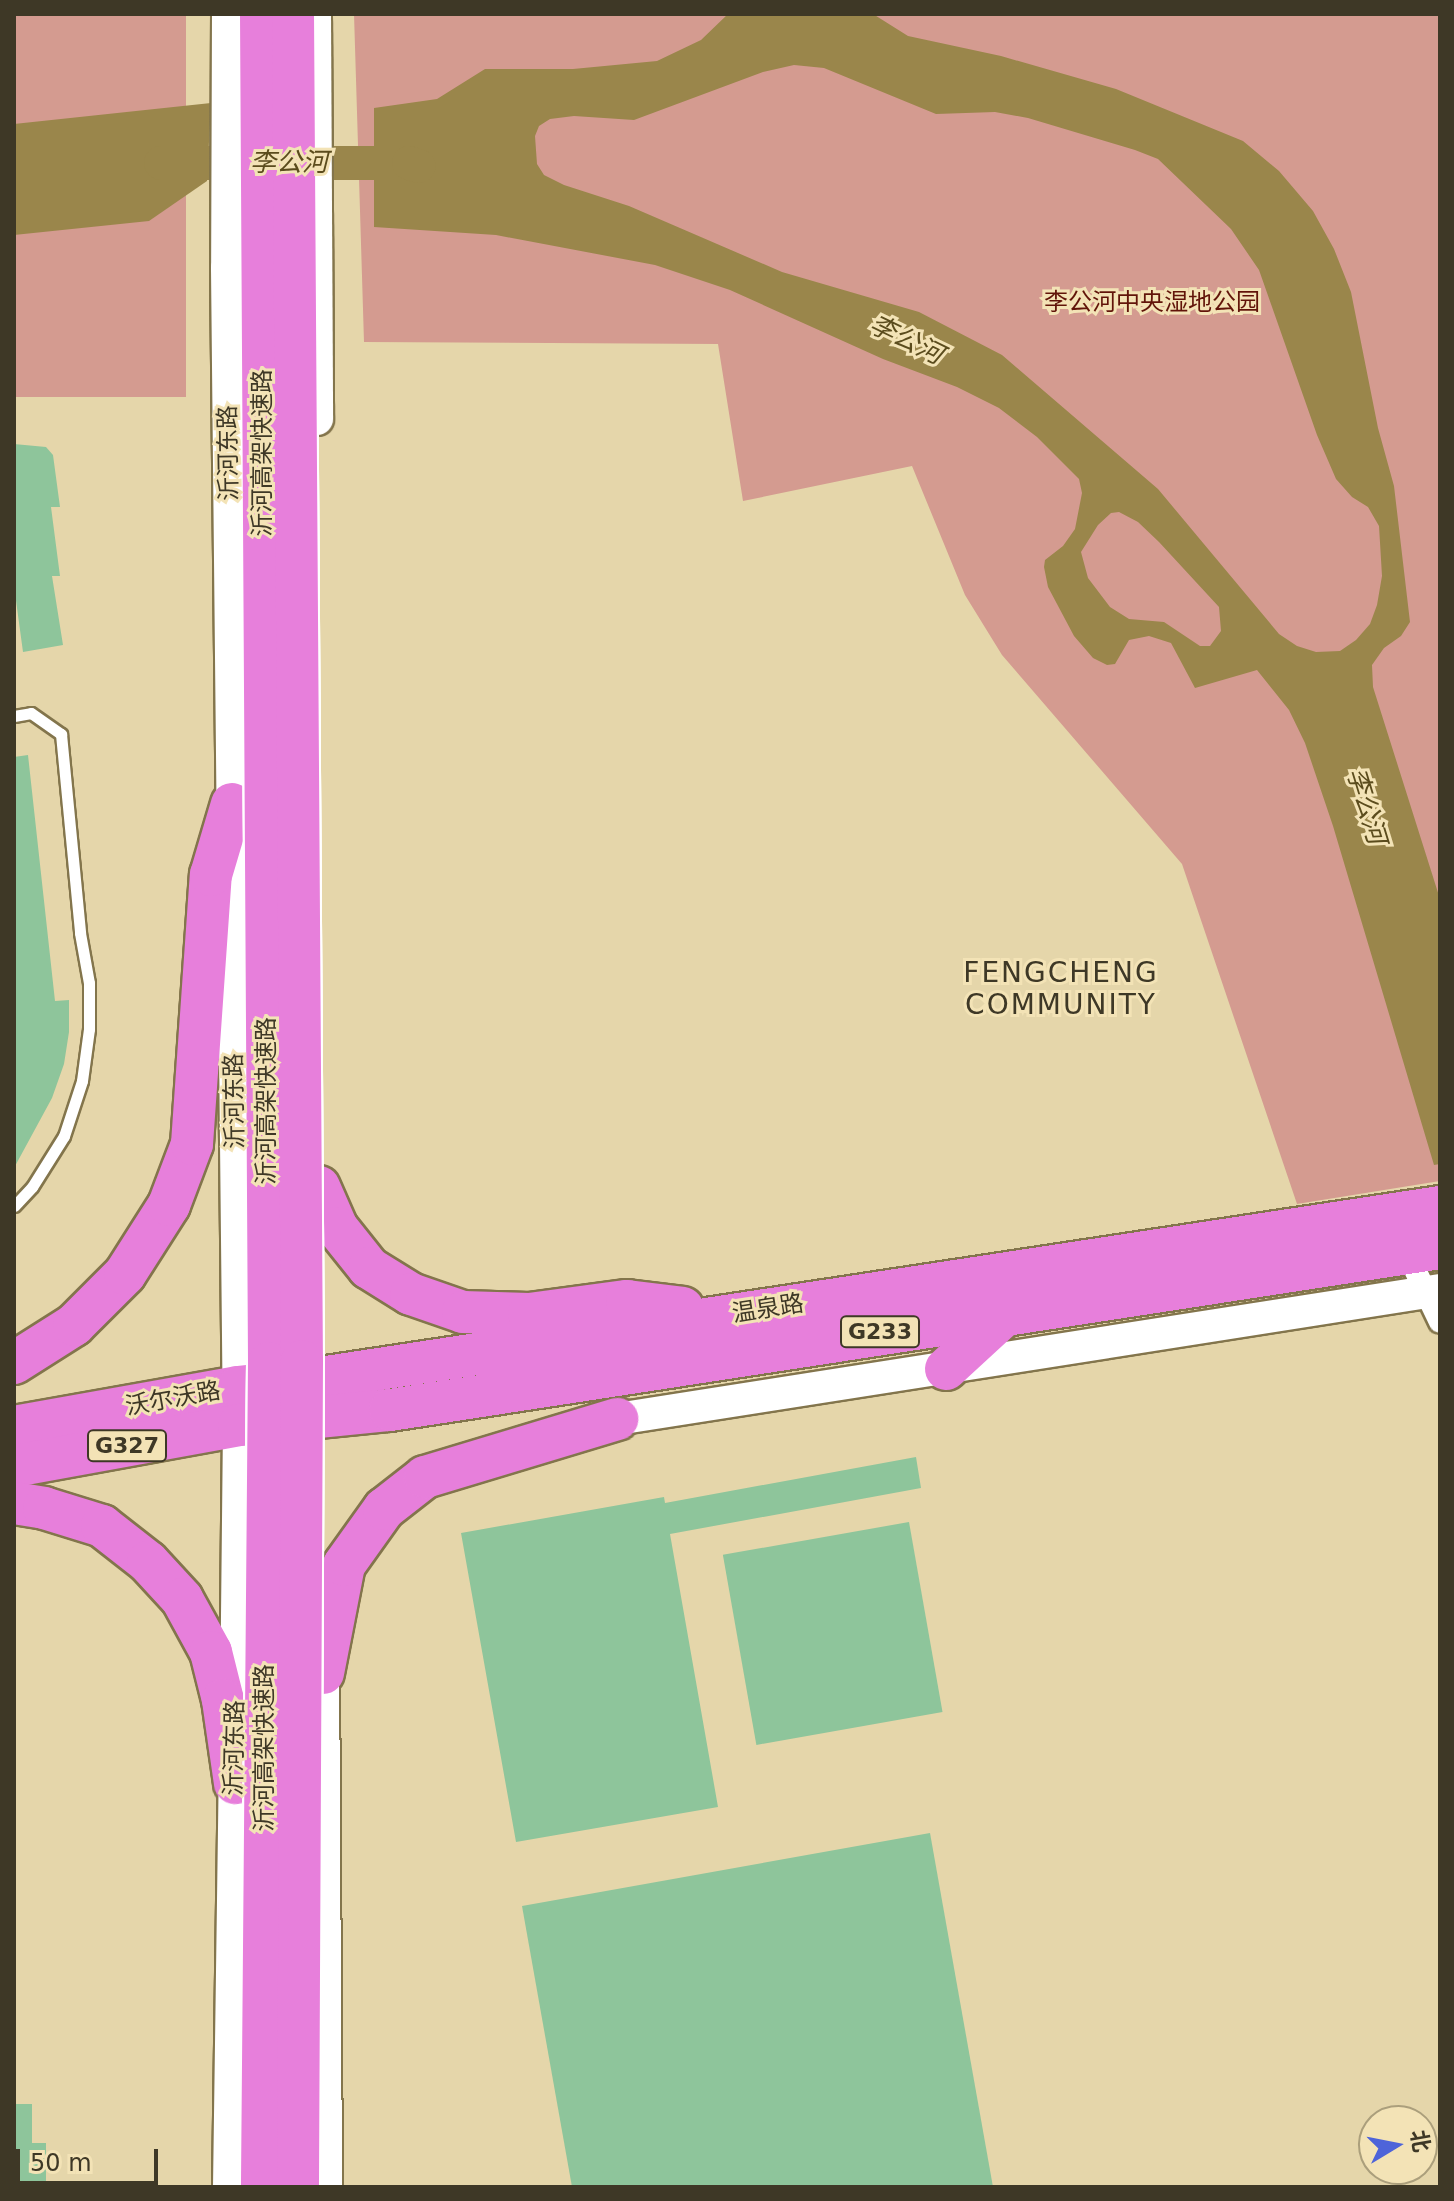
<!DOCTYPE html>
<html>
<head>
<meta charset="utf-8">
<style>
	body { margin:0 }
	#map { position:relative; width:1454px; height:2201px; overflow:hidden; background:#e5d6aa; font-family:"DejaVu Sans","Noto Sans SC",sans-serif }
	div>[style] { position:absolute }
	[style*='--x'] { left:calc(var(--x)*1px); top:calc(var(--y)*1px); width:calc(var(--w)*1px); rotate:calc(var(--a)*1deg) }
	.green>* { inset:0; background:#d49b90; transform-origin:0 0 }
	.water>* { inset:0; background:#9a864b }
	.river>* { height:34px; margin:-17px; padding:0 17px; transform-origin:17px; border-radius:17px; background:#9a864b }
	.building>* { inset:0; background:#8ec59b; transform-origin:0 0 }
	.roads { filter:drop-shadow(2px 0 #83754c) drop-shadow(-2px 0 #83754c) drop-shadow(0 2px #83754c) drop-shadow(0 -2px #83754c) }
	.lane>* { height:11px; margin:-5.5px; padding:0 5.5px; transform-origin:5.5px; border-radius:5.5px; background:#fff }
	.street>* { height:22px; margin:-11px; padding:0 11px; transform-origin:11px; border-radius:11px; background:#fff }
	.secondary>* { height:32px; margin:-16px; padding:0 16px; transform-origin:16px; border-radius:16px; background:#fff }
	.highway>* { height:42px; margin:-21px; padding:0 21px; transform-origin:21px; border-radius:21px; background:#e77fdb }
	.bridges { filter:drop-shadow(2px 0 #fff) drop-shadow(-2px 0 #fff) drop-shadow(0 2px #fff) drop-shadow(0 -2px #fff) }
	.highway-bridge>* { height:42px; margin:-21px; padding:0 21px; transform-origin:21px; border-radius:21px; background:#e77fdb }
	span { translate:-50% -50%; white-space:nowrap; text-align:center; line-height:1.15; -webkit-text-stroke:6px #f3e3b6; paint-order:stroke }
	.shield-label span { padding:2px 6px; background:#f3e3b6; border:2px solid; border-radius:6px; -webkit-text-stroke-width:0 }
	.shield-label { font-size:22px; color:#3e3826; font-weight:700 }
	.park-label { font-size:24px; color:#611409 }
	.street-label { font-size:24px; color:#3e3826 }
	.water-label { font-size:26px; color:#5b4c1d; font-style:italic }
	.quarter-label { font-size:28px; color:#3e3826; letter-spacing:2px }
	.frame { position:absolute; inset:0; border:16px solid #3e3826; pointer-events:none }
	.north { position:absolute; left:1358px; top:2105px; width:80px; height:80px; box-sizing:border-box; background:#f3e3b6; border:2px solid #ab9f7c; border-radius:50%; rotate:80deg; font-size:22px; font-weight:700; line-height:32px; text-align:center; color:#3e3826 }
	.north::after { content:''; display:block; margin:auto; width:28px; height:36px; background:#4e64d9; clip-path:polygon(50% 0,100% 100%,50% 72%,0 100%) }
	.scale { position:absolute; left:16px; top:2149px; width:142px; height:36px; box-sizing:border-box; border:4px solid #3e3826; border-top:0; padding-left:10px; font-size:24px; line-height:28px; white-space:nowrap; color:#3e3826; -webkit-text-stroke:6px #f3e3b6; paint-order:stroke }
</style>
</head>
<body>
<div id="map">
	<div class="green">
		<div style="left:14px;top:14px;width:172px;height:383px"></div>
		<div style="clip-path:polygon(354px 14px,1440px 14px,1440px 1181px,1297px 1204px,1182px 864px,1002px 655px,965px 595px,912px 466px,743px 501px,718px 344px,364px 342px)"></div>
	</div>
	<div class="water">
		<div style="clip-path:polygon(evenodd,728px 14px,873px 14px,908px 36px,1001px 56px,1116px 89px,1243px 141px,1279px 171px,1313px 211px,1334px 249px,1351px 292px,1378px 428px,1394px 486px,1410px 622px,1401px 636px,1384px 648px,1372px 665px,1373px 687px,1440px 899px,1440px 1164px,1434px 1165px,1333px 826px,1305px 743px,1289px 710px,1257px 670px,1195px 688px,1171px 643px,1149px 636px,1129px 640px,1115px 664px,1107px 665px,1093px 658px,1074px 636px,1048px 587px,1044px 567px,1045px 560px,1063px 546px,1075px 529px,1082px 493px,1079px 479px,1037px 437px,999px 408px,957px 387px,883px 359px,730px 290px,655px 265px,496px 235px,374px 227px,374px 108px,437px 99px,485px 69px,573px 69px,657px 61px,701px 40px,728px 14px,794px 65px,824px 68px,936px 114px,995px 112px,1028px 118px,1135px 150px,1158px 159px,1231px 229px,1259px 270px,1317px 435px,1336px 479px,1352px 497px,1368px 507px,1379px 526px,1382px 576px,1377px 605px,1370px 624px,1356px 640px,1340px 651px,1316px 652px,1297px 646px,1279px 634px,1158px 489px,1002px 355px,919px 312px,782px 272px,629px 206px,564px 185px,544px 175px,537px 164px,535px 136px,539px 126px,550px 119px,574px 116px,634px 120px,763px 72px,794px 65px,728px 14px,1119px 512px,1138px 522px,1159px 542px,1219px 607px,1221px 631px,1210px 646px,1200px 646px,1164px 622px,1129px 619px,1110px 607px,1088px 578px,1081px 552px,1098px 525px,1111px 513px,1119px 512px)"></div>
		<div style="clip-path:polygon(211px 103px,207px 181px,149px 221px,14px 235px,14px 124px)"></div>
	</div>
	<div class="river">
		<div style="--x:161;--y:163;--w:248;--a:0"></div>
		<div style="--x:409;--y:163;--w:10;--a:17"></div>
	</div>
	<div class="building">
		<div style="clip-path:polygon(14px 444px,46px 447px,53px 455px,60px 507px,51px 507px,60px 576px,52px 576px,63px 645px,23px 652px,14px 586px)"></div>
		<div style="clip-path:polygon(28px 755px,55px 1001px,69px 1000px,69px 1032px,64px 1064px,52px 1098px,14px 1168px,14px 757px)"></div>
		<div style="clip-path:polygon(916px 1457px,921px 1488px,670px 1534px,718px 1807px,516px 1842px,461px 1533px,664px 1497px,665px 1503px)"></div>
		<div style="left:909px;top:1522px;width:193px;height:189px;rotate:80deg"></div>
		<div style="clip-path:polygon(930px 1833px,993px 2187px,572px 2187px,522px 1906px)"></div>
		<div style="clip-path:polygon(14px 2104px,32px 2104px,32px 2143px,46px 2143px,46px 2187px,14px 2187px)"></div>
	</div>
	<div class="roads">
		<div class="lane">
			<div style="--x:14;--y:716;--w:17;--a:-10"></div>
			<div style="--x:31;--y:713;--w:37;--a:35"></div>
			<div style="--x:61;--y:734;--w:200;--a:84.5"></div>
			<div style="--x:80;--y:933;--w:51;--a:79.8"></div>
			<div style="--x:89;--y:983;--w:46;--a:90"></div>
			<div style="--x:89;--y:1029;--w:52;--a:97.7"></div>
			<div style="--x:82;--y:1081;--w:58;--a:108.1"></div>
			<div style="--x:64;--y:1136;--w:60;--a:122.1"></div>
			<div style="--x:32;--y:1187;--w:26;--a:133"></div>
		</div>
		<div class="street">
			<div style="--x:1407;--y:1253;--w:76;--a:64.4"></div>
		</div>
		<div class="secondary">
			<div style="--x:228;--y:14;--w:254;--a:90.2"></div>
			<div style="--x:227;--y:268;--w:1157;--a:89.41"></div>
			<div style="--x:239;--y:1425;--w:282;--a:90.6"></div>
			<div style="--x:315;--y:14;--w:405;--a:89.7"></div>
			<div style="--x:617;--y:1419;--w:833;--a:-8.91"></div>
			<div style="--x:323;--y:1649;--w:538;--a:89.68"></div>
			<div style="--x:229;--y:2187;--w:426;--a:-89.2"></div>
		</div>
		<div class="highway">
			<div style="--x:319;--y:1187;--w:45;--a:66.3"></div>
			<div style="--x:337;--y:1228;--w:51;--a:51.3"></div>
			<div style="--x:369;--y:1268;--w:49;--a:31.8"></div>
			<div style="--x:411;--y:1294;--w:55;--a:19.1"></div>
			<div style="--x:463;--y:1312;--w:66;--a:1.7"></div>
			<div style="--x:529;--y:1314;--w:99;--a:-7.6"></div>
			<div style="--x:627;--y:1301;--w:56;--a:7.1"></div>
			<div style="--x:14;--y:1363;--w:71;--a:-32.3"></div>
			<div style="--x:74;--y:1325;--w:72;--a:-45"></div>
			<div style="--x:125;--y:1274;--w:82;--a:-57.5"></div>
			<div style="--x:169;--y:1205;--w:65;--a:-69.3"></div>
			<div style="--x:192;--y:1144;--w:270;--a:-86"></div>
			<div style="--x:211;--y:875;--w:74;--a:-73.5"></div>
			<div style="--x:946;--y:1369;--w:83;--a:-42.6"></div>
			<div style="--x:14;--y:1427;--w:228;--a:-10.1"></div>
			<div style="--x:238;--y:1387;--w:82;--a:-6.3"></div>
			<div style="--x:320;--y:1378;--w:1133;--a:-8.68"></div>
			<div style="--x:14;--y:1466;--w:229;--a:-10.3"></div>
			<div style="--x:239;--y:1425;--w:152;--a:-5.7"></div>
			<div style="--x:390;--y:1410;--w:1062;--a:-8.77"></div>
			<div style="--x:14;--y:1503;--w:30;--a:9"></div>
			<div style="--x:44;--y:1508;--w:61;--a:17.2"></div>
			<div style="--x:102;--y:1526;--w:58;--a:38"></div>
			<div style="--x:148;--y:1562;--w:50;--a:47.4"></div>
			<div style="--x:182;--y:1599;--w:60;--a:61.3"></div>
			<div style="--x:211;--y:1652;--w:49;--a:76"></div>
			<div style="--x:223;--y:1700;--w:84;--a:81.8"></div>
			<div style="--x:323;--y:1673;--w:110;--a:-79"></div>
			<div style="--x:344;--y:1565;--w:69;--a:-54.5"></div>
			<div style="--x:384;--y:1509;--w:52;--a:-38"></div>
			<div style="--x:425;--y:1477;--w:201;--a:-16.8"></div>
		</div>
	</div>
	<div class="bridges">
		<div class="highway-bridge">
			<div style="--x:261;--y:14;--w:1349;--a:89.66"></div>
			<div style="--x:269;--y:1363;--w:824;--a:90.49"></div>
			<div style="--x:293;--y:14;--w:1347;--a:89.62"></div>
			<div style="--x:302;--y:1361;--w:826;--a:90.28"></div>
		</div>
	</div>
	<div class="shield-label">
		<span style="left:880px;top:1332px">G233</span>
		<span style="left:127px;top:1446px">G327</span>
	</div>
	<div class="park-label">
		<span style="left:1152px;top:303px">李公河中央湿地公园</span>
	</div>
	<div class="street-label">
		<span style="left:229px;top:453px;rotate:-91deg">沂河东路</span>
		<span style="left:263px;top:453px;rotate:-90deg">沂河高架快速路</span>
		<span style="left:235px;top:1101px;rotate:-91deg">沂河东路</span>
		<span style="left:267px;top:1101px;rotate:-90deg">沂河高架快速路</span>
		<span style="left:768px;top:1309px;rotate:-9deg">温泉路</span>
		<span style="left:173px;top:1399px;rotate:-10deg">沃尔沃路</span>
		<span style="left:235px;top:1748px;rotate:-89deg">沂河东路</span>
		<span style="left:265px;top:1748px;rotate:-90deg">沂河高架快速路</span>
	</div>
	<div class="water-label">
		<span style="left:289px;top:163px">李公河</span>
		<span style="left:906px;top:340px;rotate:26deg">李公河</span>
		<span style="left:1366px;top:806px;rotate:73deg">李公河</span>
	</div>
	<div class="quarter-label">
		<span style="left:1061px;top:989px">FENGCHENG<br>COMMUNITY</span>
	</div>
	<div class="frame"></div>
	<div class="north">北</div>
	<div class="scale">50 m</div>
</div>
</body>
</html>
